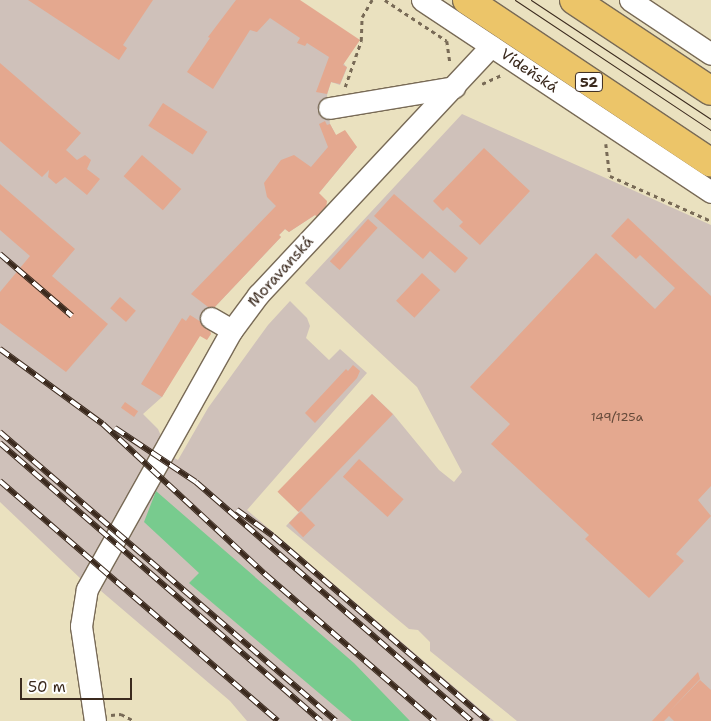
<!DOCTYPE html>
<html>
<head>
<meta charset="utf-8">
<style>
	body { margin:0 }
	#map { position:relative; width:711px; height:721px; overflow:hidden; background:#eae1bf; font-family:"Shantell Sans",sans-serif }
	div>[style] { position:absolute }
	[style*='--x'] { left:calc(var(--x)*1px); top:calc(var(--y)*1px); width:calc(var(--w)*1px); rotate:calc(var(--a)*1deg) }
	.industrial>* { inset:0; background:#cfc1ba }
	.green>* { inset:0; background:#78cb8e }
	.building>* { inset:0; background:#e4a88f; transform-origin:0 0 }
	.path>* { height:2.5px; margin-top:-1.25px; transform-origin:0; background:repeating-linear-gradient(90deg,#786a56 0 4px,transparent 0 8px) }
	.roads { filter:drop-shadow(1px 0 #786a56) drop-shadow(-1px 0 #786a56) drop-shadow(0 1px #786a56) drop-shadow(0 -1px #786a56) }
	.minor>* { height:21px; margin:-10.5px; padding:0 10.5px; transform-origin:10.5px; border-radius:10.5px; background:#fff }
	.highway>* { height:28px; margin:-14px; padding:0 14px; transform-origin:14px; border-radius:14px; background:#ecc569 }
	.tram>* { height:1px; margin:-0.5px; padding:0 0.5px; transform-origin:0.5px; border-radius:0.5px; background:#3b2a1e }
	.rail>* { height:5.5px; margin-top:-2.75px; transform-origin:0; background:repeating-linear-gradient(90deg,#fff 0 11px,#3b2a1e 0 22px); box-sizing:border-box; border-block:1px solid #3b2a1e }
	span { translate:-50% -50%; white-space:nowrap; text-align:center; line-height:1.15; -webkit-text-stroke:4px #fff; paint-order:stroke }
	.number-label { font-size:12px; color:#654a3a }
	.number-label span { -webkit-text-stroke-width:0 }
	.shield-label span { padding:1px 4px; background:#fff; border:1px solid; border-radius:4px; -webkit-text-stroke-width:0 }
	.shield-label { font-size:14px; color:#3b2a1e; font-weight:700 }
	.street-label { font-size:15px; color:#3b2a1e }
	.scale { position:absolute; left:20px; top:678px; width:112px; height:22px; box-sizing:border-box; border:2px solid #3b2a1e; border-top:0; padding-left:6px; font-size:15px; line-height:18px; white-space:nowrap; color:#3b2a1e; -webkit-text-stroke:4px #fff; paint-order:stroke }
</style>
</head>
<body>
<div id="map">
	<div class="industrial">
		<div style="clip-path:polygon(0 0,298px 0,347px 68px,340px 85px,331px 82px,327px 95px,330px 124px,336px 135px,357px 147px,319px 193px,315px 215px,289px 232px,285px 229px,279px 235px,281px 237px,212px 310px,162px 397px,143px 414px,158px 429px,162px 438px,81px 579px,0 502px)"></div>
		<div style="clip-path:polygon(462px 114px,711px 225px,711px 721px,517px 721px,430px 651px,430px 642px,418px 630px,409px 629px,286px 526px,299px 512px,279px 493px,372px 394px,393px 414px,439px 470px,454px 482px,462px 472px,417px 387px,305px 283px)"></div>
		<div style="clip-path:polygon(290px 301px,307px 318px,310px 326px,306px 338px,329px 360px,340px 349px,367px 373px,247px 510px,494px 721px,247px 721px,230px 701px,101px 591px,112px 557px,171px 456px,178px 460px,208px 408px,268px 325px)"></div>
	</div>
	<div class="green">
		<div style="clip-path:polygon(156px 491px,354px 663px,410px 721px,352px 721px,189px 583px,199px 573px,144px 522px)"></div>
	</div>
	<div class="building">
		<div style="clip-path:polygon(28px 0,153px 0,123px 45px,127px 48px,119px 60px)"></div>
		<div style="clip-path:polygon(236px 0,300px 0,360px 40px,343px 65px,347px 67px,340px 84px,331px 82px,327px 94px,316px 92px,329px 57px,307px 43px,305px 46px,297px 43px,300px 38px,270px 18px,257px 32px,250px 30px,213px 89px,187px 72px,210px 38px,208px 37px)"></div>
		<div style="clip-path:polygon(0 63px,81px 133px,66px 150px,77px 160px,85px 155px,91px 160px,87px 169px,100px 179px,87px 195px,65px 177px,56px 184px,48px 177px,49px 170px,42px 177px,0 141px)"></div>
		<div style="left:163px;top:103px;width:53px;height:27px;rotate:33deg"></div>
		<div style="clip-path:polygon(325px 121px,327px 125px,330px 124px,336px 135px,345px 130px,357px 147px,319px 193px,327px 201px,326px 209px,318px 218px,315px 215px,289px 232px,285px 229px,279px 235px,281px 237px,212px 310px,191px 294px,276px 206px,267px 197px,264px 183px,281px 160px,294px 155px,311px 167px,328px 147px,319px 124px)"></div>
		<div style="clip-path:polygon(484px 148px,530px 191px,480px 245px,459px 226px,463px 222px,447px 207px,443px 211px,433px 201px)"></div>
		<div style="left:142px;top:155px;width:52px;height:28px;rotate:41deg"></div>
		<div style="clip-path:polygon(0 184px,75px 249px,52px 276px,108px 324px,66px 372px,0 323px,0 292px,30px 256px,0 230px)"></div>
		<div style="clip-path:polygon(394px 194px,468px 258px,455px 273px,430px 251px,423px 259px,374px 216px)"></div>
		<div style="clip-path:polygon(628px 218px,711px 296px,711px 486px,698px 500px,711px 516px,676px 554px,684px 561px,649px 598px,585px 539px,589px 535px,491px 444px,510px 424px,470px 387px,596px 253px,655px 309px,675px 288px,640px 255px,636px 259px,611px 236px)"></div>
		<div style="left:368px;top:219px;width:13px;height:57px;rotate:42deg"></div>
		<div style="left:422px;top:273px;width:25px;height:38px;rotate:43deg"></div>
		<div style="left:120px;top:297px;width:21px;height:15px;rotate:41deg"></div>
		<div style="clip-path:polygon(190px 315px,209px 327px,211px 334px,207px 340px,200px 336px,162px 397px,141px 384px,182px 318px,186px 321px)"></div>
		<div style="clip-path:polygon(353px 365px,360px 371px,357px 378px,315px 423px,305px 413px,346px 369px,348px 371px)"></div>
		<div style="left:372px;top:394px;width:29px;height:136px;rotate:44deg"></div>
		<div style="left:125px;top:402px;width:16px;height:7px;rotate:35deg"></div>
		<div style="left:359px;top:459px;width:60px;height:24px;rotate:42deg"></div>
		<div style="left:301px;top:511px;width:20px;height:17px;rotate:45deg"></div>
		<div style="clip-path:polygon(698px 672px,700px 679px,667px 714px,700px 680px,711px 690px,711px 721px,674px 721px,669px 716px,664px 721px,652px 721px)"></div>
	</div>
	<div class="path">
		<div style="--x:385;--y:0;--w:74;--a:33.5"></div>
		<div style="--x:447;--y:41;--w:22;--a:82"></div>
		<div style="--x:482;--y:84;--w:21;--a:-25"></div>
		<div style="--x:345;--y:87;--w:49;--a:-70.8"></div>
		<div style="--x:361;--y:41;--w:24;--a:-88"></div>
		<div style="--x:362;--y:17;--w:20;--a:-60"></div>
		<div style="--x:606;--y:144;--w:32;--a:83"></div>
		<div style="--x:610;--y:176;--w:111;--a:24"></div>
		<div style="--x:111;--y:715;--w:10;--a:-6"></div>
		<div style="--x:121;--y:714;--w:16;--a:27"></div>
	</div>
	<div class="roads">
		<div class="minor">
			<div style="--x:422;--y:0;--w:347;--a:33.6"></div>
			<div style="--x:630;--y:0;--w:97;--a:33.7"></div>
			<div style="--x:329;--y:108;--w:127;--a:-9.5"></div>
			<div style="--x:211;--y:318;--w:24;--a:30"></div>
			<div style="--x:95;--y:721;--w:96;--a:-98.4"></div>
			<div style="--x:81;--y:626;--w:37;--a:-81"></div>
			<div style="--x:87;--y:589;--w:297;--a:-60.8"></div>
			<div style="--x:232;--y:330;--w:44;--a:-53.4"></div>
			<div style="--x:258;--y:295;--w:341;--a:-46.9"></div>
		</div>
		<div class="highway">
			<div style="--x:467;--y:0;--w:293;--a:33.7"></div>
			<div style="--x:574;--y:0;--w:164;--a:33.6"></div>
		</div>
	</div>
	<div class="tram">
		<div style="--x:515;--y:0;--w:235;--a:33.6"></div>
		<div style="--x:531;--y:0;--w:216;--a:33.5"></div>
	</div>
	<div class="rail">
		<div style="--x:0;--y:254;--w:95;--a:40.7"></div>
		<div style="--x:0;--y:349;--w:127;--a:36.1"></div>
		<div style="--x:103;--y:424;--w:221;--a:42.8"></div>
		<div style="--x:265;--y:574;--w:225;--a:40.9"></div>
		<div style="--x:115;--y:428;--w:97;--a:33.7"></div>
		<div style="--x:196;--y:482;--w:365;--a:40.9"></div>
		<div style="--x:0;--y:432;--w:443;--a:40.7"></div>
		<div style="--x:0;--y:443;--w:425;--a:40.9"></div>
		<div style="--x:0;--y:481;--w:367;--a:40.8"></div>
		<div style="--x:237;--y:510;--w:44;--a:35.8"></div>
		<div style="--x:273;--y:536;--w:284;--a:40.7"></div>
	</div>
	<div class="number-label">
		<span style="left:617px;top:418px">149/125a</span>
	</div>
	<div class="shield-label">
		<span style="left:589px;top:82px">52</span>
	</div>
	<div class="street-label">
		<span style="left:529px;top:71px;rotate:34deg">Vídeňská</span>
		<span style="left:281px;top:272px;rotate:-48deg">Moravanská</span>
	</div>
	<div class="scale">50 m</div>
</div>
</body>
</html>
